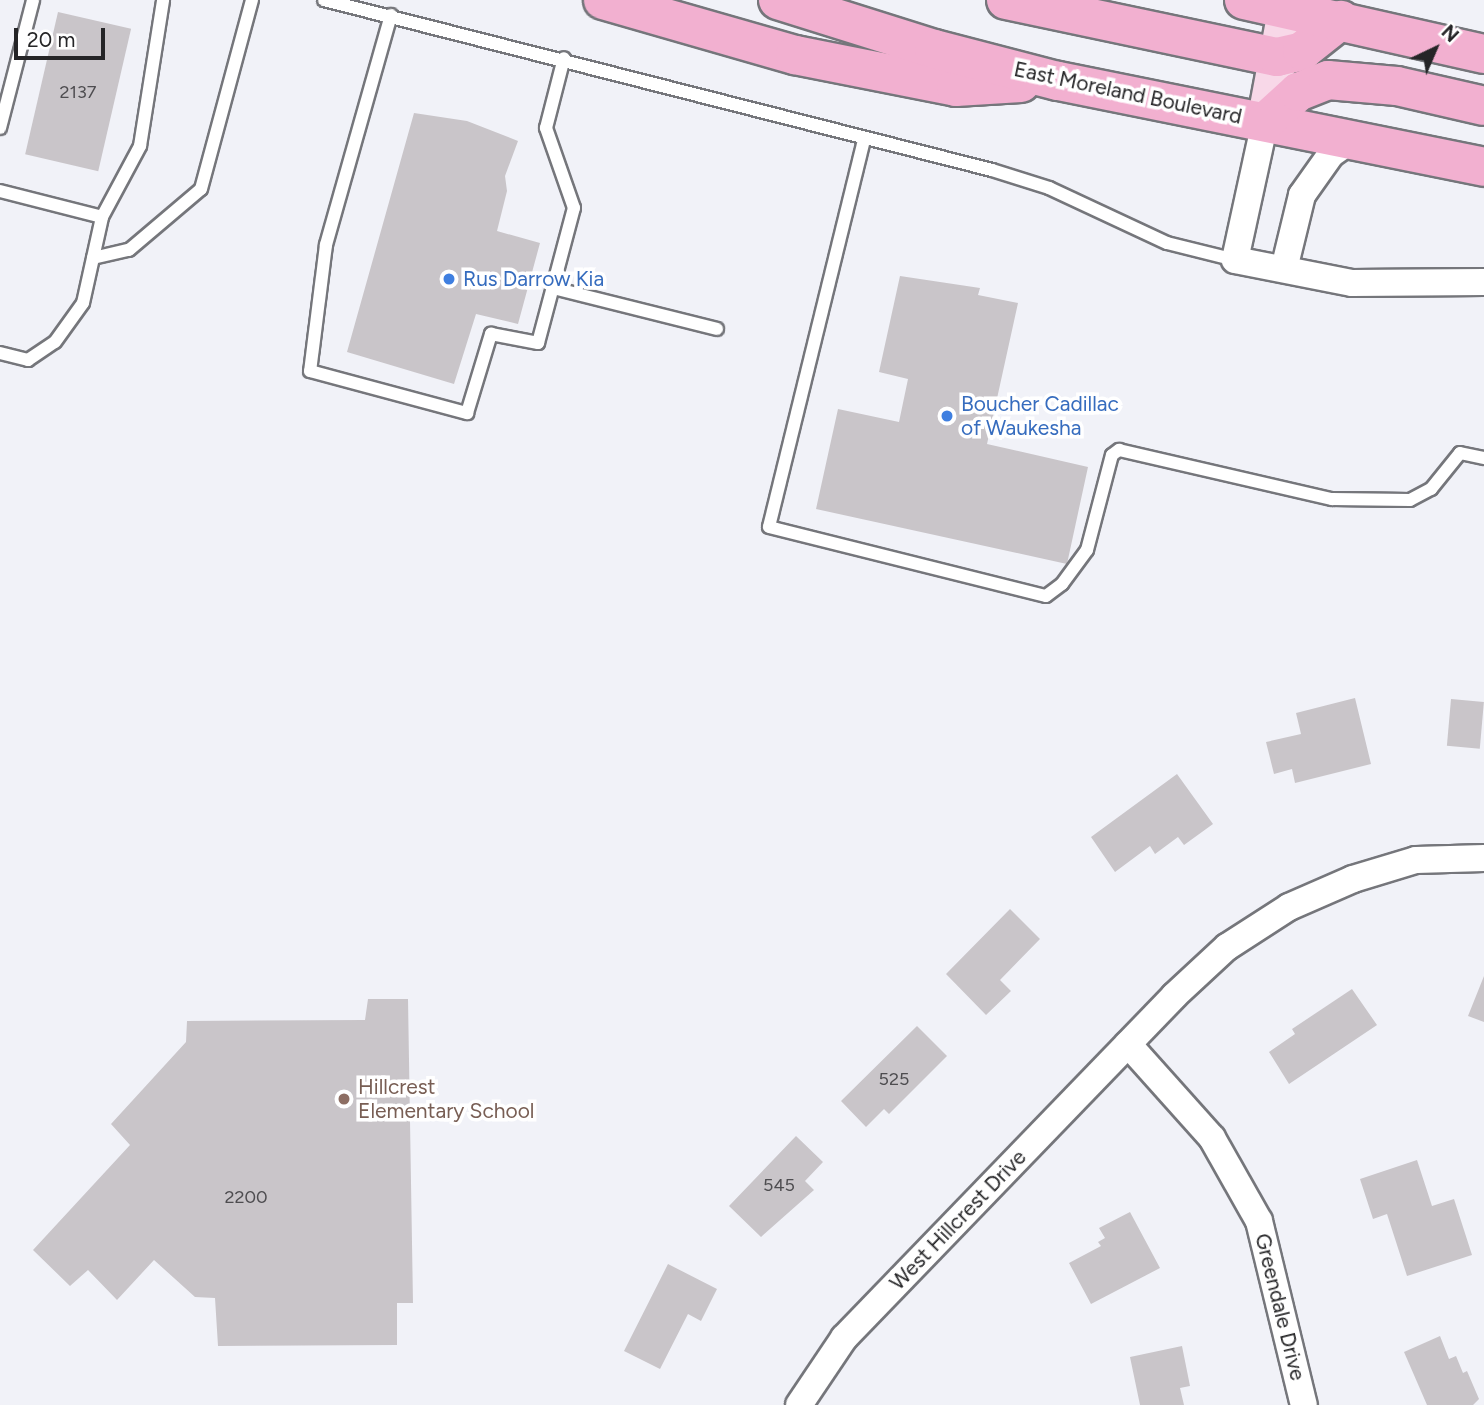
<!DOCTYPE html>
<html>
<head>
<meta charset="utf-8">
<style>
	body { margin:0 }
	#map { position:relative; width:1484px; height:1405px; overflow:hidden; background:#f1f2f8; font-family:Figtree,sans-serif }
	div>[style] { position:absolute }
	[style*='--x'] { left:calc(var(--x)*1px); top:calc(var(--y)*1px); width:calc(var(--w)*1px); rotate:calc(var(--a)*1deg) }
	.building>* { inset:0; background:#c9c5c9; transform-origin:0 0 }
	.roads { filter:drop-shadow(2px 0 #75767b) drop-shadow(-2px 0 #75767b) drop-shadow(0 2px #75767b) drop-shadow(0 -2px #75767b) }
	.lane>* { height:12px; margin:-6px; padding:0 6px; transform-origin:6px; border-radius:6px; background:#fff }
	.street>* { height:26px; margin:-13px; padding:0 13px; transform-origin:13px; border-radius:13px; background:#fff }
	.secondary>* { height:37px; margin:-18.5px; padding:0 18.5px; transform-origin:18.5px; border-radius:18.5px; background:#f8d8e8 }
	.primary>* { height:38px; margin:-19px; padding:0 19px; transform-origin:19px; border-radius:19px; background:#f2b0d0 }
	.dots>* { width:19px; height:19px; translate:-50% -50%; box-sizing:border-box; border:4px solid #fff; border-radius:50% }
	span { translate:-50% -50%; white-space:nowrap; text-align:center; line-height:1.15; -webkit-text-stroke:7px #fff; paint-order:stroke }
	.number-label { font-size:18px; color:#4e4d50 }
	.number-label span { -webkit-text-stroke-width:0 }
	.street-label { font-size:21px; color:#252527 }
	.shop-label { font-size:21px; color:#366cbe }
	.left { translate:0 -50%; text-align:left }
	.education-label { font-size:21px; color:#785e54 }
	.north { position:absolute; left:1400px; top:14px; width:70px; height:70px; -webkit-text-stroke:5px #fff; paint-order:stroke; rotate:44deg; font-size:19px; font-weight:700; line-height:28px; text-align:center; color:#252527 }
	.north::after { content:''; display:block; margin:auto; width:24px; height:32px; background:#252527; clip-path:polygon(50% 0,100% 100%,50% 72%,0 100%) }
	.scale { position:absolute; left:14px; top:28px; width:91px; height:32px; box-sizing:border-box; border:4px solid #252527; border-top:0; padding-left:9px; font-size:21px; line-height:24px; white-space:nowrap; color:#252527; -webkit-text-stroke:5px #fff; paint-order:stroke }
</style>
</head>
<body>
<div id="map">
	<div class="building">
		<div style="left:58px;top:12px;width:75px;height:146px;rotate:13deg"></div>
		<div style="clip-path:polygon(414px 113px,467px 121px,518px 141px,505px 176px,507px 191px,497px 231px,540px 243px,518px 324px,476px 314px,454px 384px,347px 352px)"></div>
		<div style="clip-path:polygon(900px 276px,980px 288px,978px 295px,1018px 303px,987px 444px,1088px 467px,1067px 564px,816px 509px,838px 409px,899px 422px,908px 379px,879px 372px)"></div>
		<div style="clip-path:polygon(1355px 698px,1371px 764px,1295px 783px,1292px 769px,1274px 774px,1266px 742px,1301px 734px,1296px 713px)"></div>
		<div style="left:1451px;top:699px;width:33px;height:47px;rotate:5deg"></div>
		<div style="clip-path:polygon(1177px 774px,1213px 824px,1184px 845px,1178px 837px,1155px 854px,1150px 846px,1115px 872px,1091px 837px)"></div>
		<div style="clip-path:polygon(1010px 909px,1040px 939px,1000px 980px,1011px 991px,986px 1015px,946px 974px)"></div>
		<div style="clip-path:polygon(1484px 976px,1484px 1022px,1468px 1016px)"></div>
		<div style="clip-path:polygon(1352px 989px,1377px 1025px,1289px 1084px,1269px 1052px,1295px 1034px,1292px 1029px)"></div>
		<div style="clip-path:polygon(368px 999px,408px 999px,413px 1303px,397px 1303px,397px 1345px,218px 1346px,215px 1298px,195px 1297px,154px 1260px,117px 1300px,88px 1270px,70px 1286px,33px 1250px,130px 1145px,111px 1124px,186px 1042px,187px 1021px,365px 1020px)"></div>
		<div style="clip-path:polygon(917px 1026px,947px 1056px,889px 1114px,884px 1109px,866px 1127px,841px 1101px)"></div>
		<div style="clip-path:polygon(796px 1136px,823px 1162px,805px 1181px,814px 1190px,761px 1237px,729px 1206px)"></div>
		<div style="clip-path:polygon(1417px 1160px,1432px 1206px,1454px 1199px,1472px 1255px,1407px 1276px,1387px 1214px,1373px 1219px,1360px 1179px)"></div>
		<div style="clip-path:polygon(1130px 1212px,1160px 1268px,1091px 1304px,1069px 1263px,1101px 1246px,1098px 1242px,1105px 1238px,1099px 1228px)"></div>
		<div style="clip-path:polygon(668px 1264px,717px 1289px,701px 1321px,688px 1314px,660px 1369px,624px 1351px)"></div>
		<div style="clip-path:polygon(1440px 1336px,1449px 1359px,1456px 1356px,1463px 1373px,1467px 1371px,1479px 1399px,1473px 1405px,1427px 1405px,1404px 1352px)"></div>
		<div style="clip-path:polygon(1182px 1346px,1190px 1386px,1180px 1388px,1184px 1405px,1140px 1405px,1130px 1357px)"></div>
	</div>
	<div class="roads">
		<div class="lane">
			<div style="--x:324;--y:0;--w:689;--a:14.28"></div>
			<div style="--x:992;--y:170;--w:60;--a:17.5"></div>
			<div style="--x:1049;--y:188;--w:130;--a:25"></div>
			<div style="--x:1167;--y:243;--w:70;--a:14"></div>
			<div style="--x:391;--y:15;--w:239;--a:105.8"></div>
			<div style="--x:326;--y:245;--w:127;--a:97.2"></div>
			<div style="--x:310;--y:371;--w:163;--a:15"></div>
			<div style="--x:467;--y:413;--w:83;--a:-73.1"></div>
			<div style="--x:491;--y:334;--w:48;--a:10.8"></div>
			<div style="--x:538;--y:343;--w:140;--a:-75.1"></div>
			<div style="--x:574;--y:208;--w:85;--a:-109.3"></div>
			<div style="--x:546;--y:128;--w:72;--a:-75.6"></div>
			<div style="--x:0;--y:128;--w:132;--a:-75.5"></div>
			<div style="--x:864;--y:140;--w:398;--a:103.8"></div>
			<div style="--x:769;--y:527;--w:285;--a:14"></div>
			<div style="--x:1046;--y:596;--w:20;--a:-37"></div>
			<div style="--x:1062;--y:584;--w:42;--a:-53.7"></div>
			<div style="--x:1087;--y:550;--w:98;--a:-75.3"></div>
			<div style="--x:1112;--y:455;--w:9;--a:-36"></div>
			<div style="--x:1119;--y:450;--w:219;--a:13"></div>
			<div style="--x:1332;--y:499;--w:78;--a:0.7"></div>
			<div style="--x:1410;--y:500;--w:24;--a:-28"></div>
			<div style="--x:1431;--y:489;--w:46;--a:-51.1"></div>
			<div style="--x:1460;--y:453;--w:25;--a:12"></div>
			<div style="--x:0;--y:191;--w:105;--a:14.3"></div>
			<div style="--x:102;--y:217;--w:81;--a:-61.8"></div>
			<div style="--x:140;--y:146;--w:148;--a:-81"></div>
			<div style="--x:93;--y:258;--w:37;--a:-13"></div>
			<div style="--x:129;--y:250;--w:94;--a:-40.3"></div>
			<div style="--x:201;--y:189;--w:196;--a:-74.9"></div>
			<div style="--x:553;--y:288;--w:169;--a:14"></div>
			<div style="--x:0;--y:353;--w:29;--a:14"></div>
			<div style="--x:28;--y:360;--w:32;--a:-34"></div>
			<div style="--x:55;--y:342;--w:48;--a:-54.3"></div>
			<div style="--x:83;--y:303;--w:88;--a:-77.5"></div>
		</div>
		<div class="street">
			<div style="--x:1265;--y:122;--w:141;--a:102.3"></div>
			<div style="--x:1235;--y:260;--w:119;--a:11.1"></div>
			<div style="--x:1352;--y:283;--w:132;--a:-0.4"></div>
			<div style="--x:1284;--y:269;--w:76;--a:-76.3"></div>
			<div style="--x:1302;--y:195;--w:50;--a:-54.7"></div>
			<div style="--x:1331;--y:154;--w:24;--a:-35"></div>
			<div style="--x:1128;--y:1044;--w:126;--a:48.2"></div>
			<div style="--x:1212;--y:1138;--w:95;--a:60.5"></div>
			<div style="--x:1259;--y:1221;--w:189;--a:76.3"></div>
			<div style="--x:799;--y:1405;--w:81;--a:-56.1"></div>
			<div style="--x:844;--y:1338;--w:475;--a:-46"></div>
			<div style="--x:1174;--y:996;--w:72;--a:-42.8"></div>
			<div style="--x:1227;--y:947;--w:74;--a:-32.8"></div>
			<div style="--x:1289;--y:907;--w:70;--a:-23.6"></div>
			<div style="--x:1353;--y:879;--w:66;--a:-16.8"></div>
			<div style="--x:1416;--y:860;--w:68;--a:-1.7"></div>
		</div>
		<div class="secondary">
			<div style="--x:1265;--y:122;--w:124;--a:-79.3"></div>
		</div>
		<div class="primary">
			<div style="--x:603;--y:0;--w:200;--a:16"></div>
			<div style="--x:795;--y:55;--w:164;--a:11.2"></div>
			<div style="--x:956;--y:87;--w:65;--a:-3.5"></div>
			<div style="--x:778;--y:0;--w:164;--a:17.4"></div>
			<div style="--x:934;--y:49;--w:128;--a:14.5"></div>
			<div style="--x:1058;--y:81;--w:435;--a:11.4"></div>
			<div style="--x:1006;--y:0;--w:277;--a:11.9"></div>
			<div style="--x:1277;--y:57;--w:26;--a:-13"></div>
			<div style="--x:1302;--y:51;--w:50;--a:-38.5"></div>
			<div style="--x:1244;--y:0;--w:246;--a:12.7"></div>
			<div style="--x:1265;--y:122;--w:45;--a:-42.3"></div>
			<div style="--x:1298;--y:92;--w:32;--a:-22"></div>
			<div style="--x:1328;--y:80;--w:69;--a:5"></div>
			<div style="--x:1397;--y:86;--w:89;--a:12.9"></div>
		</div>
	</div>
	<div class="dots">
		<div style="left:449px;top:279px;background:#3f7fe0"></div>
		<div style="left:947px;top:416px;background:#3f7fe0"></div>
		<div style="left:344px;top:1099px;background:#8d6e63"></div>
	</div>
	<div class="number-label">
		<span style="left:78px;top:92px">2137</span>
		<span style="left:894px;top:1079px">525</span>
		<span style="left:779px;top:1185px">545</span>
		<span style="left:246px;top:1197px">2200</span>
	</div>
	<div class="street-label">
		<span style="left:1128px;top:93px;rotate:12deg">East Moreland Boulevard</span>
		<span style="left:958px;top:1220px;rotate:-46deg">West Hillcrest Drive</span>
		<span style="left:1280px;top:1307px;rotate:76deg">Greendale Drive</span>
	</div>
	<div class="shop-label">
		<span class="left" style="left:463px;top:279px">Rus Darrow Kia</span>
		<span class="left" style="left:961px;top:416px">Boucher Cadillac<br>of Waukesha</span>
	</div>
	<div class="education-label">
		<span class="left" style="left:358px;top:1099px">Hillcrest<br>Elementary School</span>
	</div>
	<div class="north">N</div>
	<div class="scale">20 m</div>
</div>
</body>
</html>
